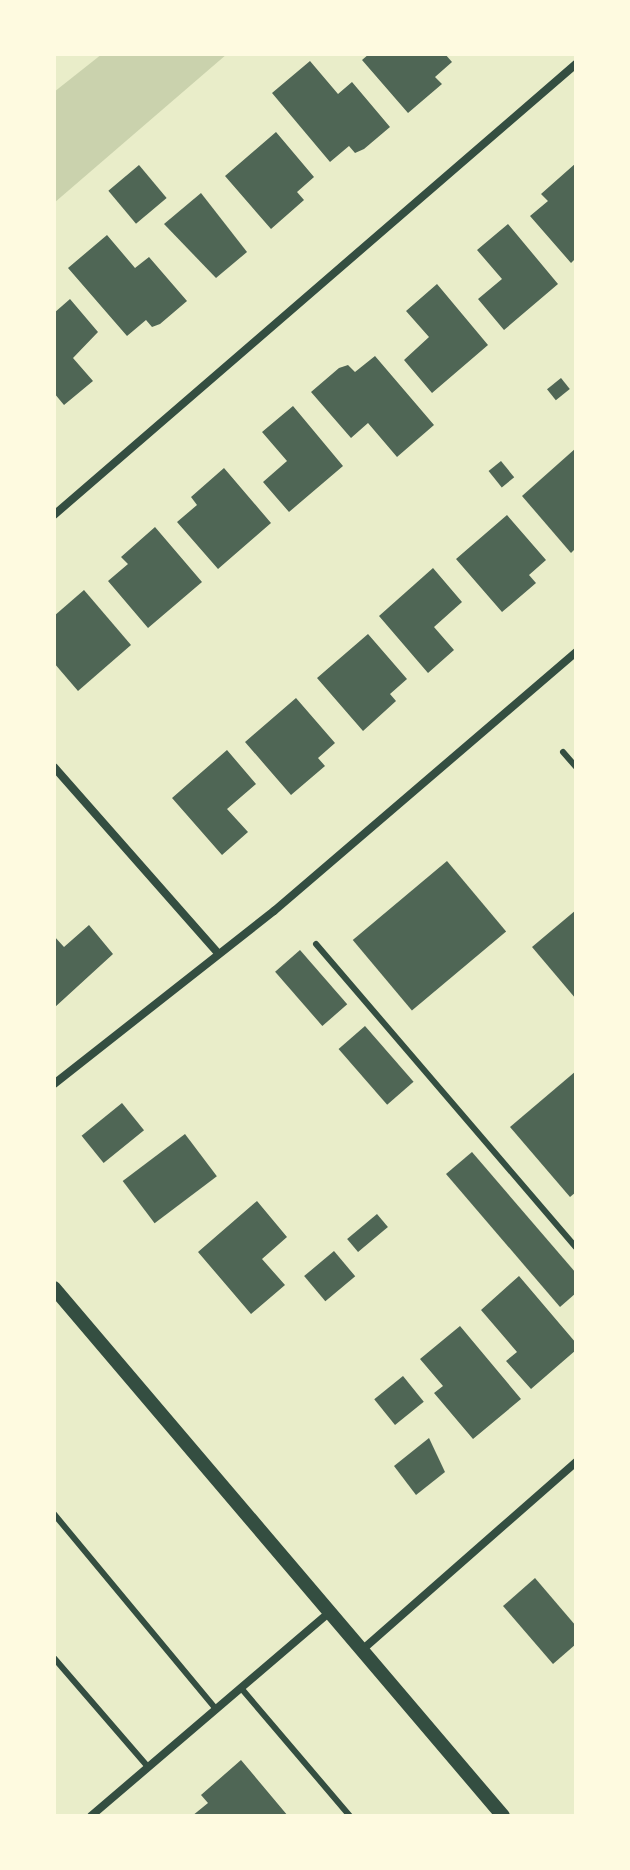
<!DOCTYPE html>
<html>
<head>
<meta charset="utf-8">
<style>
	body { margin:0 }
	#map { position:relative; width:630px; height:1870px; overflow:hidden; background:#e9edc9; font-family:"Playfair Display",serif }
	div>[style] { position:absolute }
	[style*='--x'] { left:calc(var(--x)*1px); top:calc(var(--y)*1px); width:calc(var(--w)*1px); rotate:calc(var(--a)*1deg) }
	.green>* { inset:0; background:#cad2ad }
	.building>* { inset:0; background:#4f6655; transform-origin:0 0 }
	.service>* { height:6px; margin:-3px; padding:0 3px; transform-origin:3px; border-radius:3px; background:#344e41 }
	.minor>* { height:8px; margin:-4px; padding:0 4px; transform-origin:4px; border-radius:4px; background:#344e41 }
	.tertiary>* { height:14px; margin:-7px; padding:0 7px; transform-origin:7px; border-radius:7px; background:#344e41 }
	span { translate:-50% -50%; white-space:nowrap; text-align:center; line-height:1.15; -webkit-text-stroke:8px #fefae0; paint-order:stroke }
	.frame { position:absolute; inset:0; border:56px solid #fefae0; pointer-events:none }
</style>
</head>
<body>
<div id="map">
	<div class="green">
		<div style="clip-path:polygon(102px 54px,227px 54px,54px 203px,54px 92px)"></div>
	</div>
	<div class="building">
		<div style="clip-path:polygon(369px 54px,445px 54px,452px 62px,435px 77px,442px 84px,408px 113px,362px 60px)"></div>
		<div style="clip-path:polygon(310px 61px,338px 94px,352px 82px,390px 127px,364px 149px,355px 153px,349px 146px,330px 162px,272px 93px)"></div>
		<div style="clip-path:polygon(276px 132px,314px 177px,297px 192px,304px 200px,271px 229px,225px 176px)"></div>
		<div style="clip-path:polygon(576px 163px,576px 258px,571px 263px,530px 216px,548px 201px,541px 194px)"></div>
		<div style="left:139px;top:165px;width:43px;height:40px;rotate:50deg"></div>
		<div style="clip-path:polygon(201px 193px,247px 252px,216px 278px,164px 224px)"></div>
		<div style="clip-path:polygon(508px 224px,558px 284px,504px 330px,478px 299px,502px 279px,477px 250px)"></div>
		<div style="clip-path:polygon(107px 235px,135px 268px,149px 257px,187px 301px,160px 324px,152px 327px,146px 320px,127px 336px,68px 268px)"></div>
		<div style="clip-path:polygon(437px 284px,488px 345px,432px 393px,404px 360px,429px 337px,406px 311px)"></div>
		<div style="clip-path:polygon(70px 299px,98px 332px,73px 358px,93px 381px,64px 405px,54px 393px,54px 313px)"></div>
		<div style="clip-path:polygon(375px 356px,434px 425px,397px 457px,368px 423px,351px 438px,311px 392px,339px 368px,348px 365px,355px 372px)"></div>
		<div style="left:561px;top:378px;width:14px;height:18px;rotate:51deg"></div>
		<div style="clip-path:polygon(293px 406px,343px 466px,289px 512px,263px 482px,287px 461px,262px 432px)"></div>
		<div style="clip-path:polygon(576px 448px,576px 548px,571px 553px,522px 496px)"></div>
		<div style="left:501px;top:461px;width:21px;height:16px;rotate:51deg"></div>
		<div style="clip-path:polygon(224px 468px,271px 523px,218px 569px,177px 522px,197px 505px,191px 497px)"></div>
		<div style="clip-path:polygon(507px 515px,546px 560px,529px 575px,536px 583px,502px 612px,456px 559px)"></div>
		<div style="clip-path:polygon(155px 527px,202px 582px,148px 628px,108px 581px,128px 564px,121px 557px)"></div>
		<div style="clip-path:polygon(433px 568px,462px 602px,434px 627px,454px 650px,428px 673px,379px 616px)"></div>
		<div style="clip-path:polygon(84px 590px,131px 645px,78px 691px,54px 663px,54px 616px)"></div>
		<div style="clip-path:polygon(368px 634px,407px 679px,390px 694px,396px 701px,363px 731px,317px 678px)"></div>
		<div style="clip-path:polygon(296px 698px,335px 743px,318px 758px,325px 766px,291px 795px,245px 742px)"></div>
		<div style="clip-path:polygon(227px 750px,256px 784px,227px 809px,248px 832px,222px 855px,172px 798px)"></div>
		<div style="left:447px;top:861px;width:92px;height:123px;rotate:50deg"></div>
		<div style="clip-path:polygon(576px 910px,576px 999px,532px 947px)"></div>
		<div style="clip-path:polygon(89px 925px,113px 954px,54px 1008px,54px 936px,64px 947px)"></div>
		<div style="left:300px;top:950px;width:72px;height:33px;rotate:49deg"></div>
		<div style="left:365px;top:1026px;width:74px;height:35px;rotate:49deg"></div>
		<div style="clip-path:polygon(576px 1071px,576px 1192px,570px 1197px,510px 1127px)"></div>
		<div style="left:122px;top:1103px;width:35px;height:52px;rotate:51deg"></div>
		<div style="left:185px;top:1134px;width:53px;height:78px;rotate:53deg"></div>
		<div style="clip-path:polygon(472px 1152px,576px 1273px,576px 1293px,560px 1307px,446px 1174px)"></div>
		<div style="clip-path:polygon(257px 1201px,287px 1237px,262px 1259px,285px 1285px,251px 1314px,198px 1252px)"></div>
		<div style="left:377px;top:1214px;width:17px;height:39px;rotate:50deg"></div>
		<div style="left:334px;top:1251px;width:33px;height:39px;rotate:50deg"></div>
		<div style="clip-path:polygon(519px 1276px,576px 1343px,576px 1350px,531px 1389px,506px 1361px,517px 1352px,481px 1310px)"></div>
		<div style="clip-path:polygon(460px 1326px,521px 1399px,473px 1439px,434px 1393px,443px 1386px,420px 1359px)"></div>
		<div style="left:403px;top:1376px;width:33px;height:37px;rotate:51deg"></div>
		<div style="clip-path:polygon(429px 1438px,445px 1472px,416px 1495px,394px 1466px)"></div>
		<div style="clip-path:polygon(535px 1578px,576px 1626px,576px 1644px,553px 1664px,503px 1606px)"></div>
		<div style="clip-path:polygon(241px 1760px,288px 1816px,192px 1816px,208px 1803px,201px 1795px)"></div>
	</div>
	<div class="service">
		<div style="--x:563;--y:752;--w:20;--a:49"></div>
		<div style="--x:316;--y:944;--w:399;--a:49.4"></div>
		<div style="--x:54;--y:1514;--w:254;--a:50.3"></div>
		<div style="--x:54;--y:1658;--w:144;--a:49.2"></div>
		<div style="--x:241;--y:1688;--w:168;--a:49.6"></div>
	</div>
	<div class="minor">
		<div style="--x:54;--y:515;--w:690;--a:-40.83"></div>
		<div style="--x:54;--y:767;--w:249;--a:48.6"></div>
		<div style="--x:54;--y:1084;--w:280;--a:-38.2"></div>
		<div style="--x:274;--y:911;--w:398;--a:-40.6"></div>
		<div style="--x:362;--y:1650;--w:285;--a:-41.3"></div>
		<div style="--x:91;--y:1816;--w:314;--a:-40.5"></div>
	</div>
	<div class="tertiary">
		<div style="--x:54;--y:1288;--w:693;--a:49.62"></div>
	</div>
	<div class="frame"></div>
</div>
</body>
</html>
